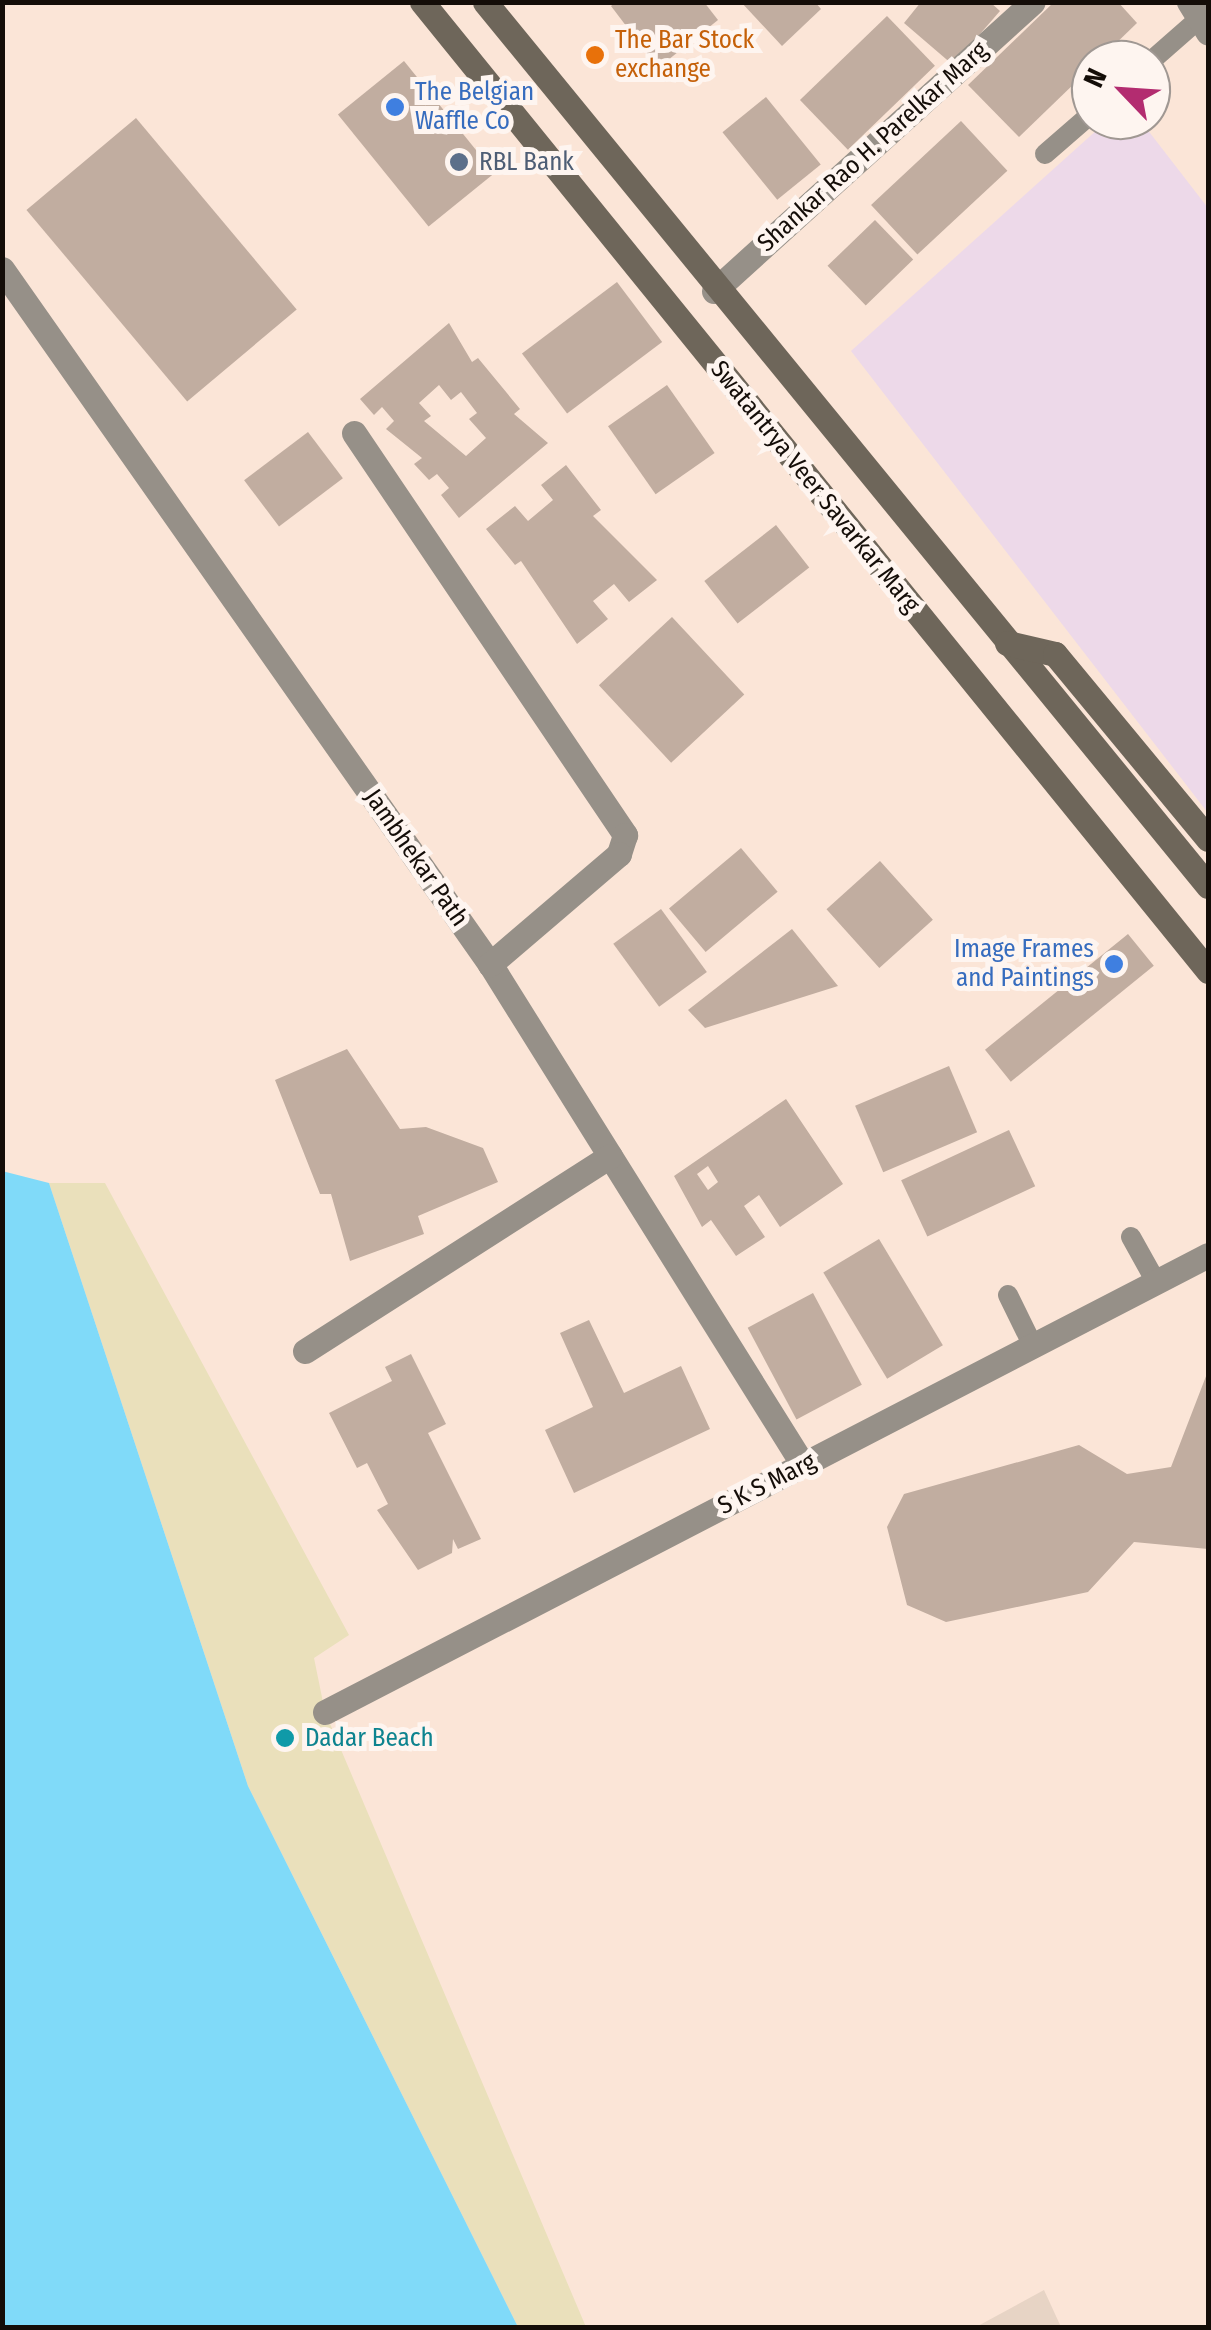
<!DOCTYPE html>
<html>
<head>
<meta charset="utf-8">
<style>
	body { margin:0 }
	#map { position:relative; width:1211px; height:2330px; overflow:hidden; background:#fbe5d7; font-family:"Fira Sans Condensed",sans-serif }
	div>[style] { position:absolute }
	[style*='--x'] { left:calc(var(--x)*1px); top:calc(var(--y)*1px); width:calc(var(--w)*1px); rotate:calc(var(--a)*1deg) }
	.industrial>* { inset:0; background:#e7d4c5 }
	.education>* { inset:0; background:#edd9e9 }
	.sand>* { inset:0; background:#eae0bb }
	.water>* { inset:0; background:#80daf9 }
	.building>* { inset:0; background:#c1ada0; transform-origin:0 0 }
	.lane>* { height:20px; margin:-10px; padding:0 10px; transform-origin:10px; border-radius:10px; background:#969088 }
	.street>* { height:25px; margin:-12.5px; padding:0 12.5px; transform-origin:12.5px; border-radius:12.5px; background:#969088 }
	.secondary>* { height:25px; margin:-12.5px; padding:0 12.5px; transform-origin:12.5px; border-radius:12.5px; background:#6e665a }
	.dots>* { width:28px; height:28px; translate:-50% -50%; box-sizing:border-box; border:5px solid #fef5f0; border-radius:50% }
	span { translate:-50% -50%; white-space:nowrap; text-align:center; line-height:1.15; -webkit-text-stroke:10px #fef5f0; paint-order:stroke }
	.food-label { font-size:25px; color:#c56008 }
	.left { translate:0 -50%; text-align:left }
	.shop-label { font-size:25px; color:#366cbe }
	.right { translate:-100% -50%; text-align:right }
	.street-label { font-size:25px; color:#140d08 }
	.service-label { font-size:25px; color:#4e5e75 }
	.culture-label { font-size:25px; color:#0d838f }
	.frame { position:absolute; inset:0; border:5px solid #140d08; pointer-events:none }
	.north { position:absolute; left:1071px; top:40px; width:100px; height:100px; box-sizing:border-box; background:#fef5f0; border:2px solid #a09893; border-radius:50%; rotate:295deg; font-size:28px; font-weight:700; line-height:40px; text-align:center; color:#140d08 }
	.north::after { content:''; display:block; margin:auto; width:35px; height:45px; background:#b32c70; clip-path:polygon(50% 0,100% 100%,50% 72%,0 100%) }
</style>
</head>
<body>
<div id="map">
	<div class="industrial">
		<div style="clip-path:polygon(1044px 2290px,1061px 2327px,976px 2327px)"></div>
	</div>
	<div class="education">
		<div style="clip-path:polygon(1108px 120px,1140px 120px,1208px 208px,1208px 813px,851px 351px)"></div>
	</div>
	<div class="sand">
		<div style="clip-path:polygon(49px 1183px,105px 1183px,349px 1635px,314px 1658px,325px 1712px,586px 2327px,518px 2327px,248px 1786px)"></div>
	</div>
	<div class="water">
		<div style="clip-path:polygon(2px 1171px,49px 1183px,248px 1786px,518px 2327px,3px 2327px)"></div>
	</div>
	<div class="building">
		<div style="clip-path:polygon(616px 2px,704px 2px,718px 20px,658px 68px,611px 6px)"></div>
		<div style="clip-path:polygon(741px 2px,815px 2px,821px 9px,782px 46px)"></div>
		<div style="clip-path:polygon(921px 2px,990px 2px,1000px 11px,953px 65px,904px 23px)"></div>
		<div style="clip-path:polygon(1054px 2px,1118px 2px,1137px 23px,1019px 137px,968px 85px)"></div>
		<div style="left:887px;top:16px;width:69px;height:121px;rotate:46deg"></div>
		<div style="left:404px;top:61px;width:144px;height:85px;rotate:51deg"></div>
		<div style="left:766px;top:97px;width:87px;height:56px;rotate:51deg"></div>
		<div style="left:136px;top:118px;width:250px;height:143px;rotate:50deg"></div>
		<div style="left:961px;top:121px;width:68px;height:123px;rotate:47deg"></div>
		<div style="left:875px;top:220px;width:55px;height:66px;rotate:46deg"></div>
		<div style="left:617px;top:282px;width:75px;height:119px;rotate:53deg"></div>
		<div style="clip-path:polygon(evenodd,449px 323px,472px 362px,478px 358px,520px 409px,514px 414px,548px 443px,459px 518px,441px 495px,449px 488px,437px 474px,429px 480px,414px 464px,422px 458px,386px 429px,394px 421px,382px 407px,374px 415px,360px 399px,449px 323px,439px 385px,451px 400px,461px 392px,477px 413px,469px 419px,486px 438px,466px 456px,424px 421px,431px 416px,419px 403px,439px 385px)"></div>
		<div style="left:667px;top:385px;width:83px;height:72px;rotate:55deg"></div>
		<div style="left:308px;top:432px;width:58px;height:80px;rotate:53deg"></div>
		<div style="clip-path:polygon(566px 465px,601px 510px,593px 516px,657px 580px,629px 602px,614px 584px,593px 601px,608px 619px,577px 644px,521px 561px,515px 565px,486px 529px,515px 506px,528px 521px,553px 500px,541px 485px)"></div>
		<div style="left:776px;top:525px;width:54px;height:91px;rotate:52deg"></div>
		<div style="left:672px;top:617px;width:106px;height:100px;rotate:47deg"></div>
		<div style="left:741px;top:848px;width:57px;height:94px;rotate:50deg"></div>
		<div style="left:880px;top:861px;width:79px;height:72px;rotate:48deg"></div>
		<div style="left:661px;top:909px;width:78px;height:59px;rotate:54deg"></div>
		<div style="clip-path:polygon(792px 929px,838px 986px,705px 1028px,688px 1010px)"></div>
		<div style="left:1128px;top:934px;width:41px;height:184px;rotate:51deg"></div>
		<div style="clip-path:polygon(347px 1049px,400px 1129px,426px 1127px,483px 1148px,498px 1182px,418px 1216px,424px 1234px,350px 1261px,331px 1194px,320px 1194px,275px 1080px)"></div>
		<div style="left:949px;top:1066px;width:72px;height:102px;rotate:67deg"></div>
		<div style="clip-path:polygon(evenodd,786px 1099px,843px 1184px,780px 1227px,759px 1195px,744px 1206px,765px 1237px,736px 1256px,711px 1220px,702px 1227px,674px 1176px,786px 1099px,708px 1166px,718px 1182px,708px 1190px,697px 1174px,708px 1166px)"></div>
		<div style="left:1009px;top:1130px;width:62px;height:119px;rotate:65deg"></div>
		<div style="left:879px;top:1239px;width:124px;height:65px;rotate:59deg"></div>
		<div style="left:813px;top:1293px;width:104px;height:74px;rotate:62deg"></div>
		<div style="clip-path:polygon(589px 1320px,624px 1393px,681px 1366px,710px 1429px,574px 1493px,545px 1430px,593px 1407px,560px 1333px)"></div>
		<div style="clip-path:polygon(411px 1354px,446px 1424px,428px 1433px,481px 1539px,458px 1549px,453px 1539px,452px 1553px,418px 1570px,377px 1510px,388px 1504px,367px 1463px,357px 1468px,329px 1413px,392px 1381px,385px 1367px)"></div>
		<div style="clip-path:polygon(1208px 1371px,1208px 1549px,1134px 1542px,1088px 1592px,946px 1622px,907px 1605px,887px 1527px,904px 1494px,1079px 1445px,1127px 1474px,1171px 1467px)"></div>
	</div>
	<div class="lane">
		<div style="--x:1151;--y:61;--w:64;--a:-41.2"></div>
		<div style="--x:1045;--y:154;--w:61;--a:-41"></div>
		<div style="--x:1131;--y:1237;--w:51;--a:60.9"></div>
		<div style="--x:1008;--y:1295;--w:57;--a:63.9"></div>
	</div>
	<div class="street">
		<div style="--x:1189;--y:2;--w:36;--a:58"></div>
		<div style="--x:2;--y:269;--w:849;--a:54.93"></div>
		<div style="--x:490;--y:964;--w:591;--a:58"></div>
		<div style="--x:714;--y:291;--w:430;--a:-42.2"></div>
		<div style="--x:354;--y:433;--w:485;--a:56"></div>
		<div style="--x:625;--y:835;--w:20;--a:108"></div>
		<div style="--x:619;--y:854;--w:170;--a:139.5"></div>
		<div style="--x:305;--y:1351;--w:362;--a:-32.6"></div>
		<div style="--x:325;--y:1712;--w:994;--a:-27.36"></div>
	</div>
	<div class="secondary">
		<div style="--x:422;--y:2;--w:1248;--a:50.95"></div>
		<div style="--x:485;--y:2;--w:1142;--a:50.72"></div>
		<div style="--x:1007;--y:643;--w:49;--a:12.9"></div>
		<div style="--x:1055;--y:654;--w:240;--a:50.4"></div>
	</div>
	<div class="dots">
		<div style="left:595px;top:55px;background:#e8710a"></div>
		<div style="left:395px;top:107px;background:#3f7fe0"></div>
		<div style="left:459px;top:162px;background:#5c6f8a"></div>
		<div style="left:1114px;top:964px;background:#3f7fe0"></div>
		<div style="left:285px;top:1738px;background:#0f9aa8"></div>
	</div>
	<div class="food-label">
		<span class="left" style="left:615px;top:55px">The Bar Stock<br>exchange</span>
	</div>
	<div class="shop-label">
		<span class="left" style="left:415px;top:107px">The Belgian<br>Waffle Co</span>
		<span class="right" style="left:1094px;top:964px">Image Frames<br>and Paintings</span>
	</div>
	<div class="street-label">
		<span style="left:873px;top:147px;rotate:-42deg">Shankar Rao H. Parelkar Marg</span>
		<span style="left:815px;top:487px;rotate:51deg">Swatantrya Veer Savarkar Marg</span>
		<span style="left:416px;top:858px;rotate:55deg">Jambhekar Path</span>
		<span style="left:767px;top:1484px;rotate:-27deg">S K S Marg</span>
	</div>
	<div class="service-label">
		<span class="left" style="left:479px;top:162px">RBL Bank</span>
	</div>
	<div class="culture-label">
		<span class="left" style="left:305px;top:1738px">Dadar Beach</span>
	</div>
	<div class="frame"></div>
	<div class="north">N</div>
</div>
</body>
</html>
